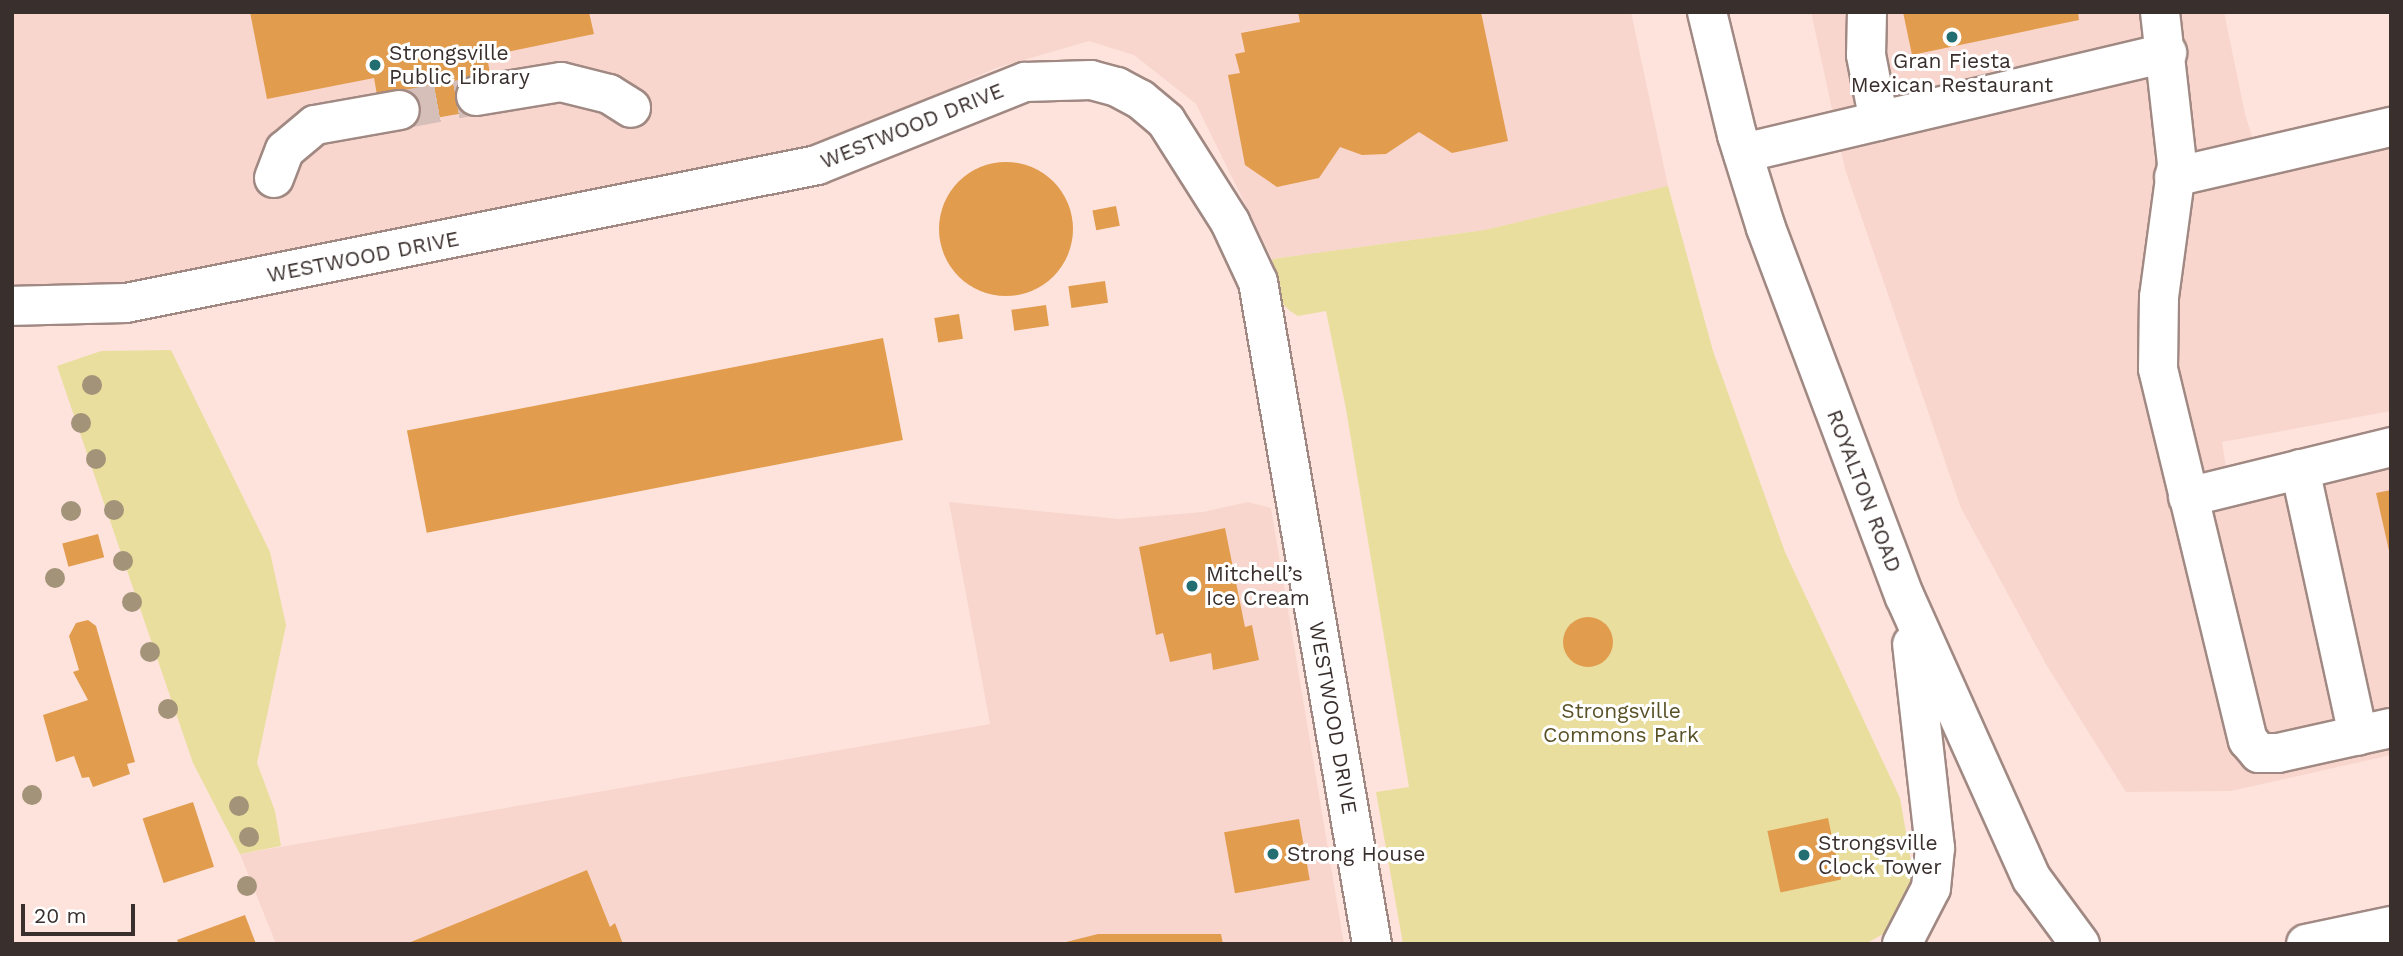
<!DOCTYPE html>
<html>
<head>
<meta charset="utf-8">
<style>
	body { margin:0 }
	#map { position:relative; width:2403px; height:956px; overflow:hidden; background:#fee3dc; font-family:"Work Sans",sans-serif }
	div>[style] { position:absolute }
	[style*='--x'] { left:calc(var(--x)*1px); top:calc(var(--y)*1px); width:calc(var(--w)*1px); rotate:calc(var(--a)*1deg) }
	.built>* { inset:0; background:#f8d6cd }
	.green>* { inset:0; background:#e9de9d }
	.building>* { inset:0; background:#e29c4e; transform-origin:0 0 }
	.round { border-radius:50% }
	.minor-tunnel>* { height:38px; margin-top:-19px; transform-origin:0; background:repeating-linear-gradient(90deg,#d7bfb9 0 38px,transparent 0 57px) }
	.roads { filter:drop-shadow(2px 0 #a18983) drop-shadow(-2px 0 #a18983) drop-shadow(0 2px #a18983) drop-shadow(0 -2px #a18983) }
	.minor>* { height:38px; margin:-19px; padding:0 19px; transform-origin:19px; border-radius:19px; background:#fff }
	.major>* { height:38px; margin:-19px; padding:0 19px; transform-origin:19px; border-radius:19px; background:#fff }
	.trees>* { width:20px; height:20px; margin:-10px; border-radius:50%; background:#a39378 }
	.dots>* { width:19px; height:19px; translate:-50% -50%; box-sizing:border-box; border:4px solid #fff; border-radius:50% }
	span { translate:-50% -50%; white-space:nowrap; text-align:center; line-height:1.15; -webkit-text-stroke:6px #fff; paint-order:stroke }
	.poi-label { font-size:21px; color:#392f2d }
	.left { translate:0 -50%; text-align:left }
	.street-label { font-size:21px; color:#392f2d }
	.park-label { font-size:21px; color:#595126 }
	.frame { position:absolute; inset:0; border:14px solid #392f2d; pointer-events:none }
	.scale { position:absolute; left:21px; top:904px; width:114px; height:32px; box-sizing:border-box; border:4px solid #392f2d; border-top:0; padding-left:9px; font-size:21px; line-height:24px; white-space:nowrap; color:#392f2d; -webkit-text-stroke:5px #fff; paint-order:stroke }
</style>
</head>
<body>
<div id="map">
	<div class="built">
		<div style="clip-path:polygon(12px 12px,1631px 12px,1668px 186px,1485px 230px,1272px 259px,1196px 104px,1134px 55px,1089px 41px,996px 68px,793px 158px,105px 286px,12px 286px)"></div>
		<div style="clip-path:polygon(1811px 12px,2224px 12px,2245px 114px,2265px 177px,2391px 148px,2391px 411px,2222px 442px,2230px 494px,2391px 459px,2391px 755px,2231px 791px,2126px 792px,2047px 666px,1961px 508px,1845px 169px)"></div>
		<div style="clip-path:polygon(949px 502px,1119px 519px,1203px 512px,1248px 502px,1271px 508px,1344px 944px,276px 944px,240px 854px,990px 724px)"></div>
	</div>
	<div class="green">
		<div style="clip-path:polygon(1668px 186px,1713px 351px,1785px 552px,1900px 798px,1914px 879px,1889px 931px,1865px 944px,1403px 944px,1376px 792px,1409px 787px,1346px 409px,1326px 311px,1298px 316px,1290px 311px,1281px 302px,1272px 259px,1485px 230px)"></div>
		<div style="clip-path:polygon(171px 350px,270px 552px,286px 625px,257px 763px,275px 811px,281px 846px,240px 854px,193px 763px,57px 366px,101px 351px)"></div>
	</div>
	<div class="building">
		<div style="clip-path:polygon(250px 12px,589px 12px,594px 34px,487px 56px,490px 74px,464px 113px,418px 121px,377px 95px,374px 78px,267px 99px)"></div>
		<div style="clip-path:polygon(1298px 12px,1481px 12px,1508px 141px,1452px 153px,1419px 132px,1386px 154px,1362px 155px,1340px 147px,1319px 178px,1277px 187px,1245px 165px,1228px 75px,1240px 73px,1235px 54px,1245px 52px,1241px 33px,1300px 22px)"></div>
		<div style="clip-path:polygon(1903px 12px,2078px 12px,2079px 20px,1912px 55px)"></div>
		<div class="round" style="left:939px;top:162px;width:134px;height:134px"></div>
		<div style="left:1116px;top:206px;width:20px;height:24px;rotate:79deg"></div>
		<div style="left:1105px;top:281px;width:22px;height:37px;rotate:82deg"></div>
		<div style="left:1046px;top:305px;width:21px;height:35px;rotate:82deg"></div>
		<div style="left:959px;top:314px;width:25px;height:25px;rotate:81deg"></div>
		<div style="left:883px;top:338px;width:104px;height:485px;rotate:79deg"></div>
		<div style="clip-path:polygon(2391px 490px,2391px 555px,2390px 555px,2376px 493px)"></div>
		<div style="clip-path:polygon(1225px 528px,1245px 627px,1252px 625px,1259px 660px,1213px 670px,1211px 653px,1170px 662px,1163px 633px,1156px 635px,1139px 547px)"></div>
		<div style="left:98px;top:534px;width:24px;height:37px;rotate:75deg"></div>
		<div class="round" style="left:1563px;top:617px;width:50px;height:50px"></div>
		<div style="clip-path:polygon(88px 620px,96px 626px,135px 762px,127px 764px,130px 774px,93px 787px,89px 777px,82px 778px,74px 756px,56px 762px,43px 715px,88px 700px,73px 672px,79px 670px,69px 636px,76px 623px)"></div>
		<div style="left:193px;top:802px;width:68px;height:53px;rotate:72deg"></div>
		<div style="left:1828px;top:818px;width:63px;height:62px;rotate:78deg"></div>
		<div style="left:1299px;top:819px;width:62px;height:76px;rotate:80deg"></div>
		<div style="clip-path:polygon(587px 870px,610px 927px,615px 923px,623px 944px,406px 944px)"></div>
		<div style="clip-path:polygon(245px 915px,256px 944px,179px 944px,177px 940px)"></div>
		<div style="clip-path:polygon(1098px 934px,1221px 934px,1223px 944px,1058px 944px)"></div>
	</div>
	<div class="minor-tunnel">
		<div style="--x:400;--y:110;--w:77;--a:-10.4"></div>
	</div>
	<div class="roads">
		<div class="minor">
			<div style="--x:1867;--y:12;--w:43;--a:91.3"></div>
			<div style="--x:1866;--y:55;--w:67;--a:78.9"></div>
			<div style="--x:2160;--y:12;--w:153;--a:83.6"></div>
			<div style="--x:2177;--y:164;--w:134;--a:97.7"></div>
			<div style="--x:2159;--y:297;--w:72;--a:90.8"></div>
			<div style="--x:2158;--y:369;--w:382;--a:76.4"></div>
			<div style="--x:2248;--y:740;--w:17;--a:50"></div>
			<div style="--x:2259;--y:753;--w:19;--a:0"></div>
			<div style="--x:2278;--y:753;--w:116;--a:-12.5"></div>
			<div style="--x:476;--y:96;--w:86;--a:-9.4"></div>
			<div style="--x:561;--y:82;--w:49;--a:14"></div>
			<div style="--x:609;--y:94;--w:26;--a:32"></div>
			<div style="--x:1743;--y:153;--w:436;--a:-13.3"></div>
			<div style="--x:2174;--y:177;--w:223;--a:-13"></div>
			<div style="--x:274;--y:178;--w:30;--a:-69"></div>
			<div style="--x:285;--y:150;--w:39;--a:-40"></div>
			<div style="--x:315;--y:125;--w:86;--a:-10"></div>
			<div style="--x:12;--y:306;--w:114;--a:-1.5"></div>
			<div style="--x:126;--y:303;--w:705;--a:-11.29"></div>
			<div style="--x:817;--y:165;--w:224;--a:-21.8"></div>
			<div style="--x:1025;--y:82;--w:66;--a:-1.7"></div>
			<div style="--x:1091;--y:80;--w:27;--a:15"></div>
			<div style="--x:1117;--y:87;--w:26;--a:28"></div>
			<div style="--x:1140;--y:99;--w:34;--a:40"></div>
			<div style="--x:1166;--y:121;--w:120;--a:57.6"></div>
			<div style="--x:1230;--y:222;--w:66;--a:65"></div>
			<div style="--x:1258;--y:282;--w:672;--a:80.23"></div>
			<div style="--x:2300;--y:469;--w:273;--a:77.7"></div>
			<div style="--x:2188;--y:497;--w:209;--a:-13.8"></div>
		</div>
		<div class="major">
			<div style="--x:1707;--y:12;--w:127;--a:76.3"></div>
			<div style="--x:1737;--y:135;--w:97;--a:72.7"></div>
			<div style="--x:1766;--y:228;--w:394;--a:69.4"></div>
			<div style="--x:1905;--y:597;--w:309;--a:65.8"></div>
			<div style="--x:2032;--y:879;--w:81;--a:53.6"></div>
			<div style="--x:1902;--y:944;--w:63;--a:-62.6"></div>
			<div style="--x:1931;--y:888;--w:40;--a:-84.3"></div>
			<div style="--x:1935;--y:848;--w:205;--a:-96.4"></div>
			<div style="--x:2306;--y:944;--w:87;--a:-12"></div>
		</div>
	</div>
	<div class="trees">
		<div style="left:92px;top:385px"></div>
		<div style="left:81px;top:423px"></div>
		<div style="left:96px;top:459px"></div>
		<div style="left:114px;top:510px"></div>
		<div style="left:71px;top:511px"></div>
		<div style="left:123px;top:561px"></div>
		<div style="left:55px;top:578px"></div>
		<div style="left:132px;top:602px"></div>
		<div style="left:150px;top:652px"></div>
		<div style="left:168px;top:709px"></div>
		<div style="left:32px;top:795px"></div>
		<div style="left:239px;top:806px"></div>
		<div style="left:249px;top:837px"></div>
		<div style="left:247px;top:886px"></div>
	</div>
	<div class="dots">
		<div style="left:1952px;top:37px;background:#226e70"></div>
		<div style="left:375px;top:65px;background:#226e70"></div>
		<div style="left:1192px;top:586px;background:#226e70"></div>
		<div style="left:1273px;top:854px;background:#226e70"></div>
		<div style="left:1804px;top:855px;background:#226e70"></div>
	</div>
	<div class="poi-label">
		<span class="left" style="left:389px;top:65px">Strongsville<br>Public Library</span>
		<span style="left:1952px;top:73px">Gran Fiesta<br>Mexican Restaurant</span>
		<span class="left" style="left:1206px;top:586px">Mitchell’s<br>Ice Cream</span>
		<span class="left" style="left:1818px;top:855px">Strongsville<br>Clock Tower</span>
		<span class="left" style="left:1287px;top:854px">Strong House</span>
	</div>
	<div class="street-label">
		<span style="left:912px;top:126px;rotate:-22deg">WESTWOOD DRIVE</span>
		<span style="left:363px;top:257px;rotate:-11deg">WESTWOOD DRIVE</span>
		<span style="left:1864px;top:491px;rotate:69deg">ROYALTON ROAD</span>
		<span style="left:1333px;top:718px;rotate:80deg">WESTWOOD DRIVE</span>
	</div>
	<div class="park-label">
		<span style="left:1621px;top:723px">Strongsville<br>Commons Park</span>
	</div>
	<div class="frame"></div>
	<div class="scale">20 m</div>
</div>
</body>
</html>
